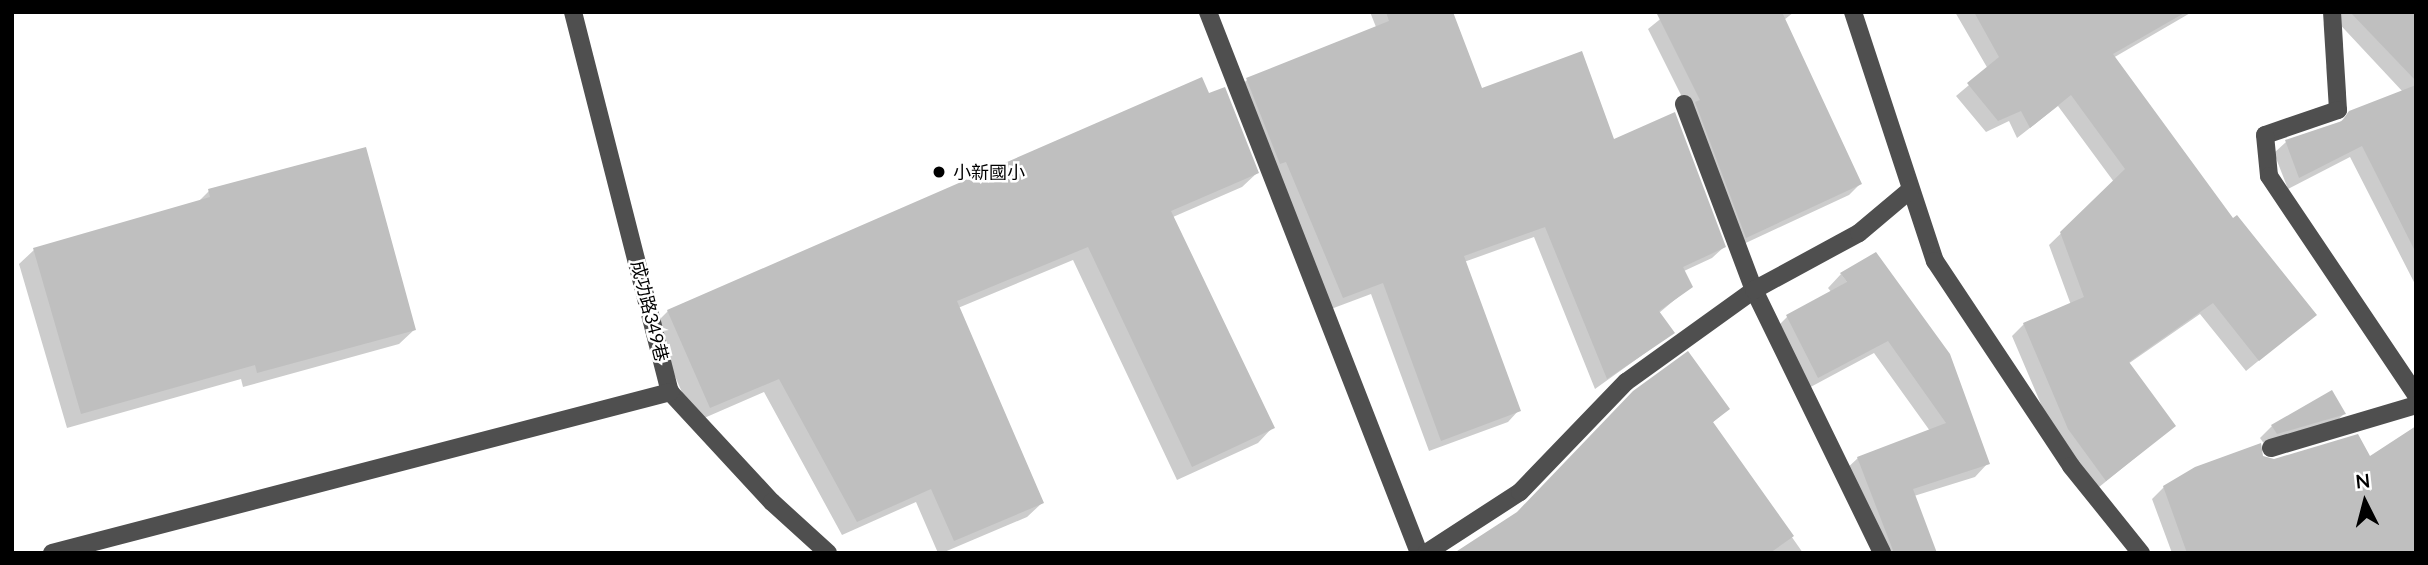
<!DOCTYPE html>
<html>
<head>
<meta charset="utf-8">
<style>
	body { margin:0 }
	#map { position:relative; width:2428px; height:565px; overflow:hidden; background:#fff; font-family:Lato,"Noto Sans TC",sans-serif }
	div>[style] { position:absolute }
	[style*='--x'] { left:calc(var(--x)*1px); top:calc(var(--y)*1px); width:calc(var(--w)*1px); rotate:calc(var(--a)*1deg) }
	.shadow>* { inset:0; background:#0003 }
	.building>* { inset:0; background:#bfbfbf }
	.minor>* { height:18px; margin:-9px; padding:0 9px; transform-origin:9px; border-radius:9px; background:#4f4f4f }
	.dots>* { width:19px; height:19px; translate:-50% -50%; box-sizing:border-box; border:4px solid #fff; border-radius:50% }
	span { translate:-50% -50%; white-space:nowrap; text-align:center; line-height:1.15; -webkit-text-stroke:5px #fff; paint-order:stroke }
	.poi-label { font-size:18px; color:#000 }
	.left { translate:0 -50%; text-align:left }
	.street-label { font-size:18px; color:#000 }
	.frame { position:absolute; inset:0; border:14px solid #000; pointer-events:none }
	.north { position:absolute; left:2330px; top:467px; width:70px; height:70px; -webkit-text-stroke:5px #fff; paint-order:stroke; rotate:354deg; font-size:19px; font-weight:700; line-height:28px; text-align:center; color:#000 }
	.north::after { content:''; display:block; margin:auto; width:24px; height:32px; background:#000; clip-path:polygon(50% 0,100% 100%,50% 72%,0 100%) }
</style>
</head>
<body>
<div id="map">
	<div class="shadow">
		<div style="clip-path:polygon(1370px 12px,1452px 12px,1481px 90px,1613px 142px,1724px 247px,1712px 258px,1684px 271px,1691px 286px,1659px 313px,1673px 333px,1595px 389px,1534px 237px,1464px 262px,1519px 410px,1508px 422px,1429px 451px,1371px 294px,1331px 309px,1235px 91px,1247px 80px,1376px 27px)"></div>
		<div style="clip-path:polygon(1669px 12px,1794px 12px,1784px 20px,1860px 184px,1849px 195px,1735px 248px,1689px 111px,1648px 29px)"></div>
		<div style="clip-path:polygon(1955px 12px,2192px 12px,2113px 58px,2232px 221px,2314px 315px,2246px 371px,2200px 314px,2128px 364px,2174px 426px,2093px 492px,2057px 442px,2012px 336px,2024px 324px,2071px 305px,2049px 245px,2114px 182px,2058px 106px,2017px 138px,2009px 121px,1986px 132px,1956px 96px,1988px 69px)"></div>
		<div style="clip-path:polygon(2336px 12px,2416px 12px,2416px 286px,2350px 157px,2288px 189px,2274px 153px,2286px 142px,2339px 123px,2350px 113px,2403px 92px,2332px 16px)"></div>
		<div style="clip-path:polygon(1208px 95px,1257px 173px,1242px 187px,1173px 217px,1272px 428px,1258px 443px,1177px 480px,1073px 260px,958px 308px,1042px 503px,1027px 517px,942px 553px,938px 553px,916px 502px,842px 535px,764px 392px,695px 422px,653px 326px,668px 311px)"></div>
		<div style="clip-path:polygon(209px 191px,414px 330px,399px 344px,243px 387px,241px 379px,67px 428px,19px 264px,34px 250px,197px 203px)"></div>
		<div style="clip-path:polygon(1841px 274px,1988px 463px,1975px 477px,1914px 496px,1936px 553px,1876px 553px,1844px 471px,1858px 458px,1930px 431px,1874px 353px,1805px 390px,1774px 330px,1787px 317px,1832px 293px,1828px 288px)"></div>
		<div style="clip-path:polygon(1728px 409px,1712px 423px,1803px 553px,1458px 553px)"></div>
		<div style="clip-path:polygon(2344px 414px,2332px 425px,2265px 445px,2260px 438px,2272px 426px)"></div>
		<div style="clip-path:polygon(2261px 457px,2274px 461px,2370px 459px,2416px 553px,2172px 553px,2152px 499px,2164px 487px)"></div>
	</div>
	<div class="building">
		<div style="clip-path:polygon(1386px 12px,1453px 12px,1482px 88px,1582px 51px,1614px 139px,1675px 112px,1726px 247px,1683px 267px,1693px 287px,1659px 311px,1675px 333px,1607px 379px,1545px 227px,1464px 256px,1521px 411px,1441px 441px,1383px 283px,1343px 298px,1286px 162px,1280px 164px,1246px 78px,1389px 21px)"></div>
		<div style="clip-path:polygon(1656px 12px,1782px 12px,1862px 184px,1746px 238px,1695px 102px,1700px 100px)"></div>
		<div style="clip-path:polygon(1974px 12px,2186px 12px,2113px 54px,2233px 218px,2237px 215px,2317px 315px,2259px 361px,2213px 303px,2129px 362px,2176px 426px,2106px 481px,2068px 429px,2023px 323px,2084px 297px,2060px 232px,2125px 169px,2071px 95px,2030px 128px,2021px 111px,1998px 121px,1967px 83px,1999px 57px)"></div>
		<div style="clip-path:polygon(2350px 12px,2416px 12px,2416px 81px)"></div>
		<div style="clip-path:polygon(1202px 77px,1209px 93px,1225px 87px,1259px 173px,1171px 211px,1275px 428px,1192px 467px,1088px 247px,957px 301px,1044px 503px,954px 541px,931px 489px,857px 522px,779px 379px,710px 408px,667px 310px)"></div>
		<div style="clip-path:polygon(2416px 85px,2416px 253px,2362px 146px,2299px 178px,2285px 140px,2342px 121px,2349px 111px)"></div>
		<div style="clip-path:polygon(366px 147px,416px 330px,257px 373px,255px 365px,81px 414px,33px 248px,210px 197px,208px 189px)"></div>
		<div style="clip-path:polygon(1876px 252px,1950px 354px,1990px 464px,1913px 489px,1937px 553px,1894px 553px,1857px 457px,1946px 423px,1888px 341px,1818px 378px,1786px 315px,1847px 282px,1840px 273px)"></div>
		<div style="clip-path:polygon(1688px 351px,1730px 409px,1713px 422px,1794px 536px,1770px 553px,1454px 553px,1517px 512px,1633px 391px)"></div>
		<div style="clip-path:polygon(2332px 390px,2346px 414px,2277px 434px,2271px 425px)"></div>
		<div style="clip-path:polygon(2416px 426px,2416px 553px,2187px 553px,2163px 486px,2195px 467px,2261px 443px,2263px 456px,2274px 459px,2358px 434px,2370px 456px)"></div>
	</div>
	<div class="minor">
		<div style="--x:573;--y:12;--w:392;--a:75.7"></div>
		<div style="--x:670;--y:392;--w:150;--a:47.2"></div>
		<div style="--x:772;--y:502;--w:76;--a:42.3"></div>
		<div style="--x:1208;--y:12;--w:581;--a:68.69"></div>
		<div style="--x:1853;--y:12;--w:262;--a:71.8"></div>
		<div style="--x:1935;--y:261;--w:246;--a:56.4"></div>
		<div style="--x:2071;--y:466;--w:112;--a:51.2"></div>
		<div style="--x:2332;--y:12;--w:98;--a:86.5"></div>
		<div style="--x:2338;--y:110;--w:77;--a:161.1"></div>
		<div style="--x:2265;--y:135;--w:41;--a:84.4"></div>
		<div style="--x:2269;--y:176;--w:264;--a:56.1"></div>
		<div style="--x:1684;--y:104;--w:199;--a:69.4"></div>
		<div style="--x:1754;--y:290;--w:292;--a:64"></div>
		<div style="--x:2271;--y:448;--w:151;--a:-16.5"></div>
		<div style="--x:52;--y:553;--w:639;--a:-14.6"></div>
		<div style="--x:1426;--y:553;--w:112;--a:-33"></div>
		<div style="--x:1520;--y:492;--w:153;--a:-46.1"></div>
		<div style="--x:1626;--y:382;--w:158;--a:-35.7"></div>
		<div style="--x:1754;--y:290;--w:119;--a:-28.5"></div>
		<div style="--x:1859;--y:233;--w:67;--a:-40.1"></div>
	</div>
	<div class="dots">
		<div style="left:939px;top:172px;background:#000"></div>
	</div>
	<div class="poi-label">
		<span class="left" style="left:953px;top:172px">小新國小</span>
	</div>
	<div class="street-label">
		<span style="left:650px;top:311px;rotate:76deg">成功路349巷</span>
	</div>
	<div class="frame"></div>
	<div class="north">N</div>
</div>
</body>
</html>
